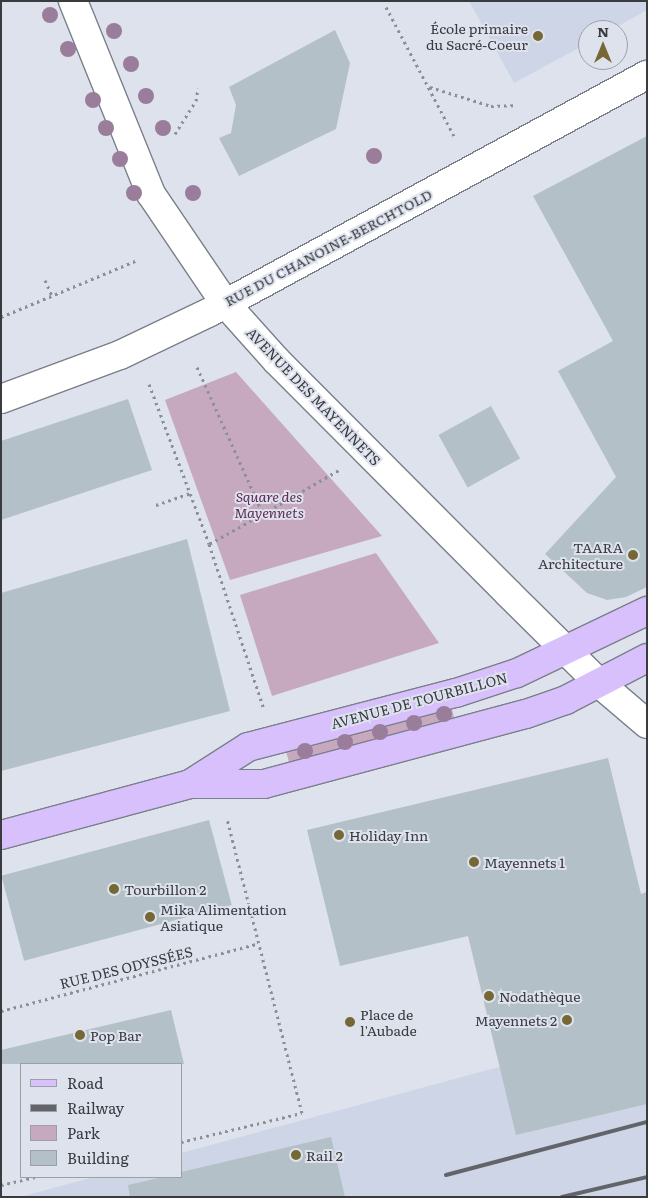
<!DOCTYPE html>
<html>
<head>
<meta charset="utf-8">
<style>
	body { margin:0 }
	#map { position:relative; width:648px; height:1198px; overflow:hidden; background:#dde2ed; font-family:Literata,serif }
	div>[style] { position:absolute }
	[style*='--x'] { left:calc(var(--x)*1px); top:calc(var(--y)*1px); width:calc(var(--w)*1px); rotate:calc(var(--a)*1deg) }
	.built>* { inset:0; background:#cdd5e7 }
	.green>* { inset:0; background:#c7a9bf; transform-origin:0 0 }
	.building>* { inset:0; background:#b4c0c7; transform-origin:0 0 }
	.path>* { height:3px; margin-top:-1.5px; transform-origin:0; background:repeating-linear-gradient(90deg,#8b8f96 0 2.5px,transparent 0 6.5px) }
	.roads { filter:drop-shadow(1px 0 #7b7f89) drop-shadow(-1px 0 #7b7f89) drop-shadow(0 1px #7b7f89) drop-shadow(0 -1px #7b7f89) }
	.minor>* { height:28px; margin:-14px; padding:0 14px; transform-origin:14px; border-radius:14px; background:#fff }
	.major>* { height:28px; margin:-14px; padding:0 14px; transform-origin:14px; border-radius:14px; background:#d7c0fc }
	.rail>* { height:4px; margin:-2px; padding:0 2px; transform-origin:2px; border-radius:2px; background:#62646a }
	.trees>* { width:16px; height:16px; margin:-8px; border-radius:50%; background:#997d9a }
	.dots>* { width:14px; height:14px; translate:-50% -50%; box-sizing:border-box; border:2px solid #dde2ed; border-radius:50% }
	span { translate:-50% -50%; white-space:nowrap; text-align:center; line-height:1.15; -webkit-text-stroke:4px #dde2ed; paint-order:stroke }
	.poi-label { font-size:14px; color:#393b3f }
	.right { translate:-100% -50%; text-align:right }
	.left { translate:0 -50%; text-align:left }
	.street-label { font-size:14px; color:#393b3f }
	.park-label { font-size:14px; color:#612a57; font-style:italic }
	.frame { position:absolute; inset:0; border:2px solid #393b3f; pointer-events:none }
	.legend { position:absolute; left:20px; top:1063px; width:162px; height:115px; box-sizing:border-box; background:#dde2ed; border:1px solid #9b9fa7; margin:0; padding:6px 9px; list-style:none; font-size:15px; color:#393b3f }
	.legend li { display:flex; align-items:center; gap:10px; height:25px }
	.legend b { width:25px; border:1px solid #9b9fa7 }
	.north { position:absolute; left:578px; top:20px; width:50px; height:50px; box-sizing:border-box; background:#dde2ed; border:1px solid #9b9fa7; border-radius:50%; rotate:0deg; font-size:14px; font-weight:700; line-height:20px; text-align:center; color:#393b3f }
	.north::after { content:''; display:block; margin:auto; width:18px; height:22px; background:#766835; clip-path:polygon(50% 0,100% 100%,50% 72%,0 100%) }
</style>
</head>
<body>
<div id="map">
	<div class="built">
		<div style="clip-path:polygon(469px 1px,647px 1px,647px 10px,611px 30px,588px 30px,588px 43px,514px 83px)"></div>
		<div style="clip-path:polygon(647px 1027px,647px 1197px,20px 1197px,94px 1177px,181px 1177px,181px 1153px)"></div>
	</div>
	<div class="green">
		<div style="clip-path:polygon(236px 372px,382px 536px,230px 580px,165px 400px)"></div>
		<div style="clip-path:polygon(376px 553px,439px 643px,272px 696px,240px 595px)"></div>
		<div style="left:450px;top:703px;width:18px;height:171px;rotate:74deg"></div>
	</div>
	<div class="building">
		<div style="clip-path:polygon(335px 30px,350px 63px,336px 129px,239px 176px,219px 138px,231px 133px,236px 105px,229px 87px)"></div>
		<div style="clip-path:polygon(647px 136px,647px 587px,626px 597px,607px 600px,587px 593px,545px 554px,616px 477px,558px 371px,613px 341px,533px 196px)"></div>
		<div style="clip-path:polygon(128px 399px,152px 470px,1px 520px,1px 441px)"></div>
		<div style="left:491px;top:406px;width:60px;height:60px;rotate:61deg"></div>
		<div style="clip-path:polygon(187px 539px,230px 711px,1px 771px,1px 593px)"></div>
		<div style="clip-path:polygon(608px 758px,641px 894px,647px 892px,647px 1104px,516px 1135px,468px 936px,340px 966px,307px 830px)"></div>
		<div style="left:209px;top:820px;width:88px;height:215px;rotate:75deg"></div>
		<div style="clip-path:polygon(171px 1010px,184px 1064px,1px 1064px,1px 1050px)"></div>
		<div style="clip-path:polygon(331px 1137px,345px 1197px,130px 1197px,128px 1185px,163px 1177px,181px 1177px,181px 1172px)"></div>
	</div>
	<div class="path">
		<div style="--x:386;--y:7;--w:148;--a:62.2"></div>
		<div style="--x:430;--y:87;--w:64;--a:17.3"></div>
		<div style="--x:491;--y:106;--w:23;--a:-2"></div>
		<div style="--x:175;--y:134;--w:39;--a:-58"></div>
		<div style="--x:196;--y:101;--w:13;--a:-81"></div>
		<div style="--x:45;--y:280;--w:17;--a:66"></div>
		<div style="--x:1;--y:317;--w:147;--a:-22.7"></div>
		<div style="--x:197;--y:367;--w:161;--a:65.8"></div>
		<div style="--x:263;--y:514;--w:62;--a:150.9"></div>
		<div style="--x:209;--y:544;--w:174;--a:71.6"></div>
		<div style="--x:149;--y:384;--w:171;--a:69.4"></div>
		<div style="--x:156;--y:505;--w:36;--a:-19"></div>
		<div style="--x:263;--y:514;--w:88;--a:-30.1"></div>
		<div style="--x:1;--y:1011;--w:265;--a:-14.7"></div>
		<div style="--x:181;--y:1142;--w:124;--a:-13.5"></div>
		<div style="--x:302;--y:1113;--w:304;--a:-104.3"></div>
		<div style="--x:1;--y:1185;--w:35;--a:-13"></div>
	</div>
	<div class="roads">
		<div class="minor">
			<div style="--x:73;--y:1;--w:208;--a:68"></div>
			<div style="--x:151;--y:194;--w:130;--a:55.9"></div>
			<div style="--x:224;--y:302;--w:79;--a:48.1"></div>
			<div style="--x:277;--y:361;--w:327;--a:45.1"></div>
			<div style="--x:508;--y:593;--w:128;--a:44.7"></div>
			<div style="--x:599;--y:683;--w:63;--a:40.5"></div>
			<div style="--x:1;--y:399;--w:127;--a:-20.3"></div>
			<div style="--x:120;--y:355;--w:100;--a:-25.5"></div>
			<div style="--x:210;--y:312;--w:497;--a:-28.5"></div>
		</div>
		<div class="major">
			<div style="--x:190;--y:784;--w:69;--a:-32.5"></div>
			<div style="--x:248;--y:747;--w:215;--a:-14.6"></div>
			<div style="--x:456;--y:693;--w:64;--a:-18.2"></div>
			<div style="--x:517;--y:673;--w:144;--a:-25.5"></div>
			<div style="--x:1;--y:835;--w:196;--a:-15.1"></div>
			<div style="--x:190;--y:784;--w:74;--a:0"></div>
			<div style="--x:264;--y:784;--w:271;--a:-15"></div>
			<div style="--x:526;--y:714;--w:42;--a:-19.3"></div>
			<div style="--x:566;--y:700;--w:91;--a:-27.4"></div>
		</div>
	</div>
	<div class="rail">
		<div style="--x:446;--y:1175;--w:208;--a:-14.8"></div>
		<div style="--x:562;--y:1197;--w:87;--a:-13.2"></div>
	</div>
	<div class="trees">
		<div style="left:50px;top:15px"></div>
		<div style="left:114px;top:31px"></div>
		<div style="left:68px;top:49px"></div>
		<div style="left:131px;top:64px"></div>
		<div style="left:146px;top:96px"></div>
		<div style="left:93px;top:100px"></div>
		<div style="left:106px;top:128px"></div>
		<div style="left:163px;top:128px"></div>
		<div style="left:374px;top:156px"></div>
		<div style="left:120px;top:159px"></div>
		<div style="left:134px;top:193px"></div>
		<div style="left:193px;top:193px"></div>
		<div style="left:444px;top:714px"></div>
		<div style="left:414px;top:723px"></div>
		<div style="left:380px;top:732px"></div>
		<div style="left:345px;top:742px"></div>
		<div style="left:305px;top:751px"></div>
	</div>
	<div class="dots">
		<div style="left:538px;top:36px;background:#766835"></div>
		<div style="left:633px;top:555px;background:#766835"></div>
		<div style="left:339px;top:835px;background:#766835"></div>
		<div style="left:474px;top:862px;background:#766835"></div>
		<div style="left:114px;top:889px;background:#766835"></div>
		<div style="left:150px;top:917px;background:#766835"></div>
		<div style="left:489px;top:996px;background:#766835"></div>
		<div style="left:567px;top:1020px;background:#766835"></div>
		<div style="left:350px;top:1022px;background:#766835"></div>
		<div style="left:80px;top:1035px;background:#766835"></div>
		<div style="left:296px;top:1155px;background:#766835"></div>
	</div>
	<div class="poi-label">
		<span class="right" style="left:528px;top:36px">École primaire<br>du Sacré-Coeur</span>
		<span class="right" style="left:623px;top:555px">TAARA<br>Architecture</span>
		<span class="left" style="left:349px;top:835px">Holiday Inn</span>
		<span class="left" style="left:484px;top:862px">Mayennets 1</span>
		<span class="left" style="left:124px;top:889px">Tourbillon 2</span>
		<span class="left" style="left:160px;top:917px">Mika Alimentation<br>Asiatique</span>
		<span class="left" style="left:499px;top:996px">Nodathèque</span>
		<span class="left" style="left:360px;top:1022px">Place de<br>l'Aubade</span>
		<span class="right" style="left:557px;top:1020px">Mayennets 2</span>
		<span class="left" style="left:90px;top:1035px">Pop Bar</span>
		<span class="left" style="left:306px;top:1155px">Rail 2</span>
	</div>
	<div class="street-label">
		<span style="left:328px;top:247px;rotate:-28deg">RUE DU CHANOINE-BERCHTOLD</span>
		<span style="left:314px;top:396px;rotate:46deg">AVENUE DES MAYENNETS</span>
		<span style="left:419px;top:700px;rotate:-15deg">AVENUE DE TOURBILLON</span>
		<span style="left:126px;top:967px;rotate:-14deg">RUE DES ODYSSÉES</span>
	</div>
	<div class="park-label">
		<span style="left:269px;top:504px">Square des<br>Mayennets</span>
	</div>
	<div class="frame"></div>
	<ul class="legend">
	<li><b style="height:6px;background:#d7c0fc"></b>Road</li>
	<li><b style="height:6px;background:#62646a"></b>Railway</li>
	<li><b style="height:14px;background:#c7a9bf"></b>Park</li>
	<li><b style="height:14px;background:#b4c0c7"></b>Building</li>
	</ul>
	<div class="north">N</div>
</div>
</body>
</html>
